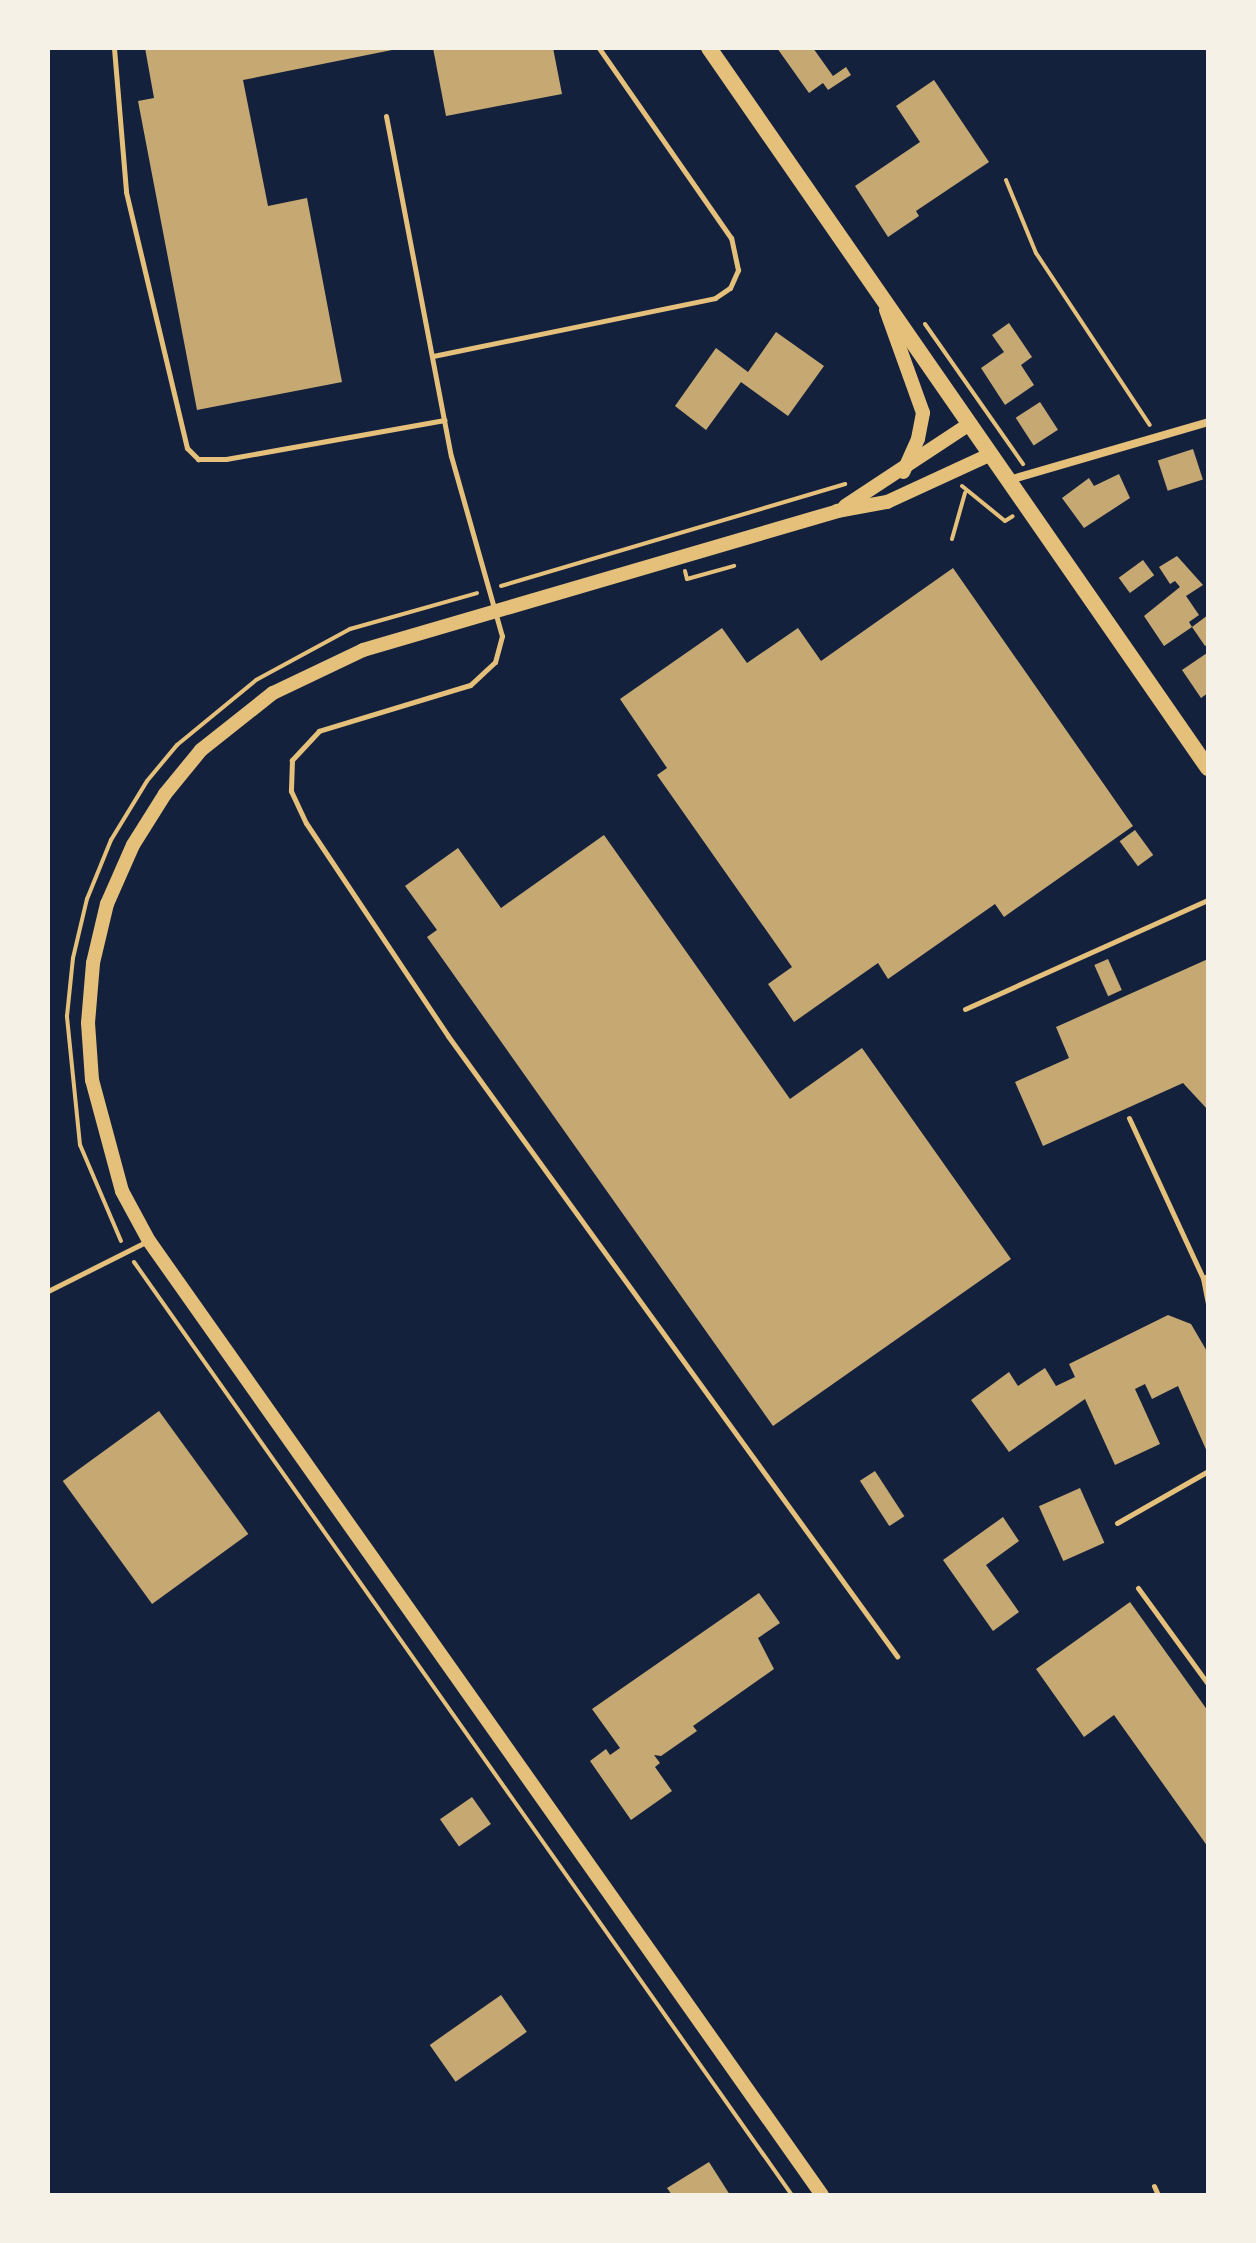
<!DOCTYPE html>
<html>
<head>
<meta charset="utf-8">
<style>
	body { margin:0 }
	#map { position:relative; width:1256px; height:2243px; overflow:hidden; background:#14213d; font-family:Bitter,serif }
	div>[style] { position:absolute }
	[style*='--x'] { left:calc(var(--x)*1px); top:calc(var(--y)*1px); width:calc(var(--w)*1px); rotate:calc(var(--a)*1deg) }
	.building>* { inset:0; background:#c6a872; transform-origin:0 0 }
	.path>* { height:4px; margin:-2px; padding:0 2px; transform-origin:2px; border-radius:2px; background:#e5c07b }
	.service>* { height:5px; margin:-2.5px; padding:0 2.5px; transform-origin:2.5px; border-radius:2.5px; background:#e5c07b }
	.minor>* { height:8px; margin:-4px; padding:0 4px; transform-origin:4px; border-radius:4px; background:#e5c07b }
	.tertiary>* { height:14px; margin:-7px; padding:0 7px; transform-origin:7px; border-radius:7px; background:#e5c07b }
	.secondary>* { height:16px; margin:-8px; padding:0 8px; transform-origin:8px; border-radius:8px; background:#e5c07b }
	span { translate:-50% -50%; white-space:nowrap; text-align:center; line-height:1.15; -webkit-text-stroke:6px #f6f1e7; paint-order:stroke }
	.frame { position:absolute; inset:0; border:50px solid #f6f1e7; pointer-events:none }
</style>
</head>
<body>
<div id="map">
	<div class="building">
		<div style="clip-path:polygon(145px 48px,402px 48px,243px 80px,268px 206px,307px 198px,342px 382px,197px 410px,138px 101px,154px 98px)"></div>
		<div style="clip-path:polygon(433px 48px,553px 48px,562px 94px,446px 116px)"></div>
		<div style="clip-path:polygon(777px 48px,813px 48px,833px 76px,846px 67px,851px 75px,828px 90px,823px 83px,809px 93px)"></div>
		<div style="clip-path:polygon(934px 80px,989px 162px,916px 211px,919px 216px,888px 237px,855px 186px,920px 142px,896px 106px)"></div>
		<div style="clip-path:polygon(1009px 323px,1032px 357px,1021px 365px,1034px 385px,1005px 405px,981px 368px,1004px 352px,992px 335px)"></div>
		<div style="clip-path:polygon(776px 332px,824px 366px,788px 416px,741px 382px,706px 430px,675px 406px,716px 348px,748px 372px)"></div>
		<div style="left:1040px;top:402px;width:33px;height:29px;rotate:57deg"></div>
		<div style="left:1193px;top:449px;width:32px;height:37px;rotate:72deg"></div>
		<div style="clip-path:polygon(1119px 474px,1130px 498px,1084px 528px,1062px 498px,1089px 478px,1094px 486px)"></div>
		<div style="clip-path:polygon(1177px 556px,1203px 585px,1186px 596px,1199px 615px,1189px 622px,1192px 627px,1164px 646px,1144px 616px,1180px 587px,1175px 581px,1170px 584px,1159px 567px)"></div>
		<div style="left:1143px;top:560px;width:19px;height:30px;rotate:54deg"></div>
		<div style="clip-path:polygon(953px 568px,1133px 826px,1004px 917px,995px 904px,888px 979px,878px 963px,794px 1022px,768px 984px,792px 967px,657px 775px,667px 768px,620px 699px,722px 628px,747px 663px,798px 628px,821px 661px)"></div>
		<div style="clip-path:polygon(1208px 615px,1208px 644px,1205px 646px,1192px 627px)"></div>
		<div style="clip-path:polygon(1207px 653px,1208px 693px,1201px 698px,1182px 670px)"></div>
		<div style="left:1135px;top:830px;width:31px;height:19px;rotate:54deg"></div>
		<div style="clip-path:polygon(604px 835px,790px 1099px,862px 1048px,1011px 1259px,773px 1426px,427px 937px,437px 930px,405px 886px,458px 848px,501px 908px)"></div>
		<div style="left:1108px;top:959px;width:34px;height:15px;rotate:66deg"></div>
		<div style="clip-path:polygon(1208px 959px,1208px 1110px,1183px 1083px,1043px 1146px,1015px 1082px,1069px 1058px,1056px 1027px)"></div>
		<div style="clip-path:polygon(1168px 1315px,1191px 1324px,1208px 1353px,1208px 1454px,1178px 1386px,1152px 1399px,1145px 1384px,1135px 1389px,1160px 1444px,1115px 1465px,1085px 1399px,1009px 1452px,971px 1400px,1009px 1372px,1018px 1386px,1045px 1368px,1056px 1386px,1075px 1377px,1069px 1364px)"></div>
		<div style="left:159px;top:1411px;width:152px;height:119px;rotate:54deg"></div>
		<div style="left:875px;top:1471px;width:54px;height:18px;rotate:57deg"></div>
		<div style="left:1080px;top:1488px;width:60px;height:45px;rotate:66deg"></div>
		<div style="clip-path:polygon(1003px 1517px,1019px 1541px,986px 1565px,1019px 1612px,993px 1631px,943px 1560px)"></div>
		<div style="clip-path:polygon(759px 1593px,780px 1623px,758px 1638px,774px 1669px,693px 1726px,697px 1731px,661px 1756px,654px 1755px,660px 1763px,655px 1767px,672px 1791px,631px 1820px,590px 1761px,606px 1749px,610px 1755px,620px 1748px,592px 1709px)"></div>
		<div style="clip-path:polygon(1130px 1602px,1208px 1711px,1208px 1847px,1114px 1715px,1084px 1737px,1036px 1669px)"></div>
		<div style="left:472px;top:1797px;width:33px;height:39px;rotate:55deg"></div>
		<div style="left:501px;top:1995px;width:45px;height:87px;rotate:55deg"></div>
		<div style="clip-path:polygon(709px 2162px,730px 2195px,672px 2195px,667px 2188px)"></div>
	</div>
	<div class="path">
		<div style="--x:1006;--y:180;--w:79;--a:67.7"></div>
		<div style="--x:1036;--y:253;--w:206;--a:56.5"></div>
		<div style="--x:925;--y:324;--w:171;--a:55"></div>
		<div style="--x:962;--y:486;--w:55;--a:39.1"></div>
		<div style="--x:1005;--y:521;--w:9;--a:-32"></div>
		<div style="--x:952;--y:539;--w:48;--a:-74.2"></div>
		<div style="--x:685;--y:571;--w:8;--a:76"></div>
		<div style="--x:687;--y:579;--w:49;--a:-15.5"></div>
		<div style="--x:501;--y:586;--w:359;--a:-16.5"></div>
		<div style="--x:121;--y:1241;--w:104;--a:-113.1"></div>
		<div style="--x:80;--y:1145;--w:130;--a:-95.8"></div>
		<div style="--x:67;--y:1016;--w:58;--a:-84.1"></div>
		<div style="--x:73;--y:958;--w:61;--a:-76.7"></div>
		<div style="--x:87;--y:899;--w:64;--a:-67.9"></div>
		<div style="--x:111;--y:840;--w:69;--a:-58.6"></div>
		<div style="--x:147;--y:781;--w:47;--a:-50.2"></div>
		<div style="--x:177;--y:745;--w:102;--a:-39.4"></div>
		<div style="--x:256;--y:680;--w:107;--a:-28.5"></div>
		<div style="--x:350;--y:629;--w:132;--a:-15.8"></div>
		<div style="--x:134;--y:1262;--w:1142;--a:54.81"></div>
	</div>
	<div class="service">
		<div style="--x:114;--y:48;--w:144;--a:85.2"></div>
		<div style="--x:126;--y:192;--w:263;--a:76.6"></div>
		<div style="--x:187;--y:448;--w:16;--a:45"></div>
		<div style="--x:198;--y:459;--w:28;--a:0"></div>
		<div style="--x:226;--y:459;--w:222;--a:-10.1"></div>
		<div style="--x:386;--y:116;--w:346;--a:79.2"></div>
		<div style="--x:451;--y:456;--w:187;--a:74.2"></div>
		<div style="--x:502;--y:636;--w:27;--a:105"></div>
		<div style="--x:495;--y:662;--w:34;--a:137"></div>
		<div style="--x:470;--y:685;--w:158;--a:163.1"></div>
		<div style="--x:319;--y:731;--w:40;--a:133"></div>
		<div style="--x:292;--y:760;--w:31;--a:92"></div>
		<div style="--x:291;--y:791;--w:35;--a:65"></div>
		<div style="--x:306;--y:823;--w:256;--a:56.3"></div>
		<div style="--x:448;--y:1036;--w:766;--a:54.09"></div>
		<div style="--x:433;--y:356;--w:288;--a:-11.6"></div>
		<div style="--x:715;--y:298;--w:18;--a:-34"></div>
		<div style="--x:730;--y:288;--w:20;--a:-66"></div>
		<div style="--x:738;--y:270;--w:33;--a:-102"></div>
		<div style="--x:731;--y:238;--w:231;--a:-124.8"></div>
		<div style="--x:965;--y:1009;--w:266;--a:-24.2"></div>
		<div style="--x:1129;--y:1118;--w:176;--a:65.2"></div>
		<div style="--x:1203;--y:1278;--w:5;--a:-22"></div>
		<div style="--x:1203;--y:1278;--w:25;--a:79"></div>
		<div style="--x:48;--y:1291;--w:112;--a:-26.6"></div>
		<div style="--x:1117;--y:1523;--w:105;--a:-29.7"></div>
		<div style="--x:1138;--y:1588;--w:119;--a:53.9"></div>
		<div style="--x:1154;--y:2186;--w:10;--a:66"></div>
	</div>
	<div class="minor">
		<div style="--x:1009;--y:480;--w:207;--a:-16.2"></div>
	</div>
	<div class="tertiary">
		<div style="--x:886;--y:310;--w:109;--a:70.2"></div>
		<div style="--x:923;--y:413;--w:26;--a:101"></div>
		<div style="--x:918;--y:439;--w:36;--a:114"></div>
		<div style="--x:845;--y:506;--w:147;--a:-33.4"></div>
		<div style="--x:822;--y:2195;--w:1167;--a:-125.2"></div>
		<div style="--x:149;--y:1241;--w:57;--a:-118.4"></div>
		<div style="--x:122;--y:1191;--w:115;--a:-105.1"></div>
		<div style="--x:92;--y:1080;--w:57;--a:-94"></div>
		<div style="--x:88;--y:1023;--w:60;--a:-85.2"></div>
		<div style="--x:93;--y:963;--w:61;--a:-76.7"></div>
		<div style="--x:107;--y:904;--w:64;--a:-66.2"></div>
		<div style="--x:133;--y:845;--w:60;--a:-57.9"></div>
		<div style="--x:165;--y:794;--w:57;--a:-50.7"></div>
		<div style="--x:201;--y:750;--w:92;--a:-38.4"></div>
		<div style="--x:273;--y:693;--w:100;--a:-25.5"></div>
		<div style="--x:363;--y:650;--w:494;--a:-16.3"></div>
		<div style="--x:837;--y:511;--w:51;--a:-10.2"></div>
		<div style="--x:887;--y:502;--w:112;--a:-24.7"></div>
	</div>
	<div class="secondary">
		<div style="--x:709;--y:48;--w:876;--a:55.28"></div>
	</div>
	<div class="frame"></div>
</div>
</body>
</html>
